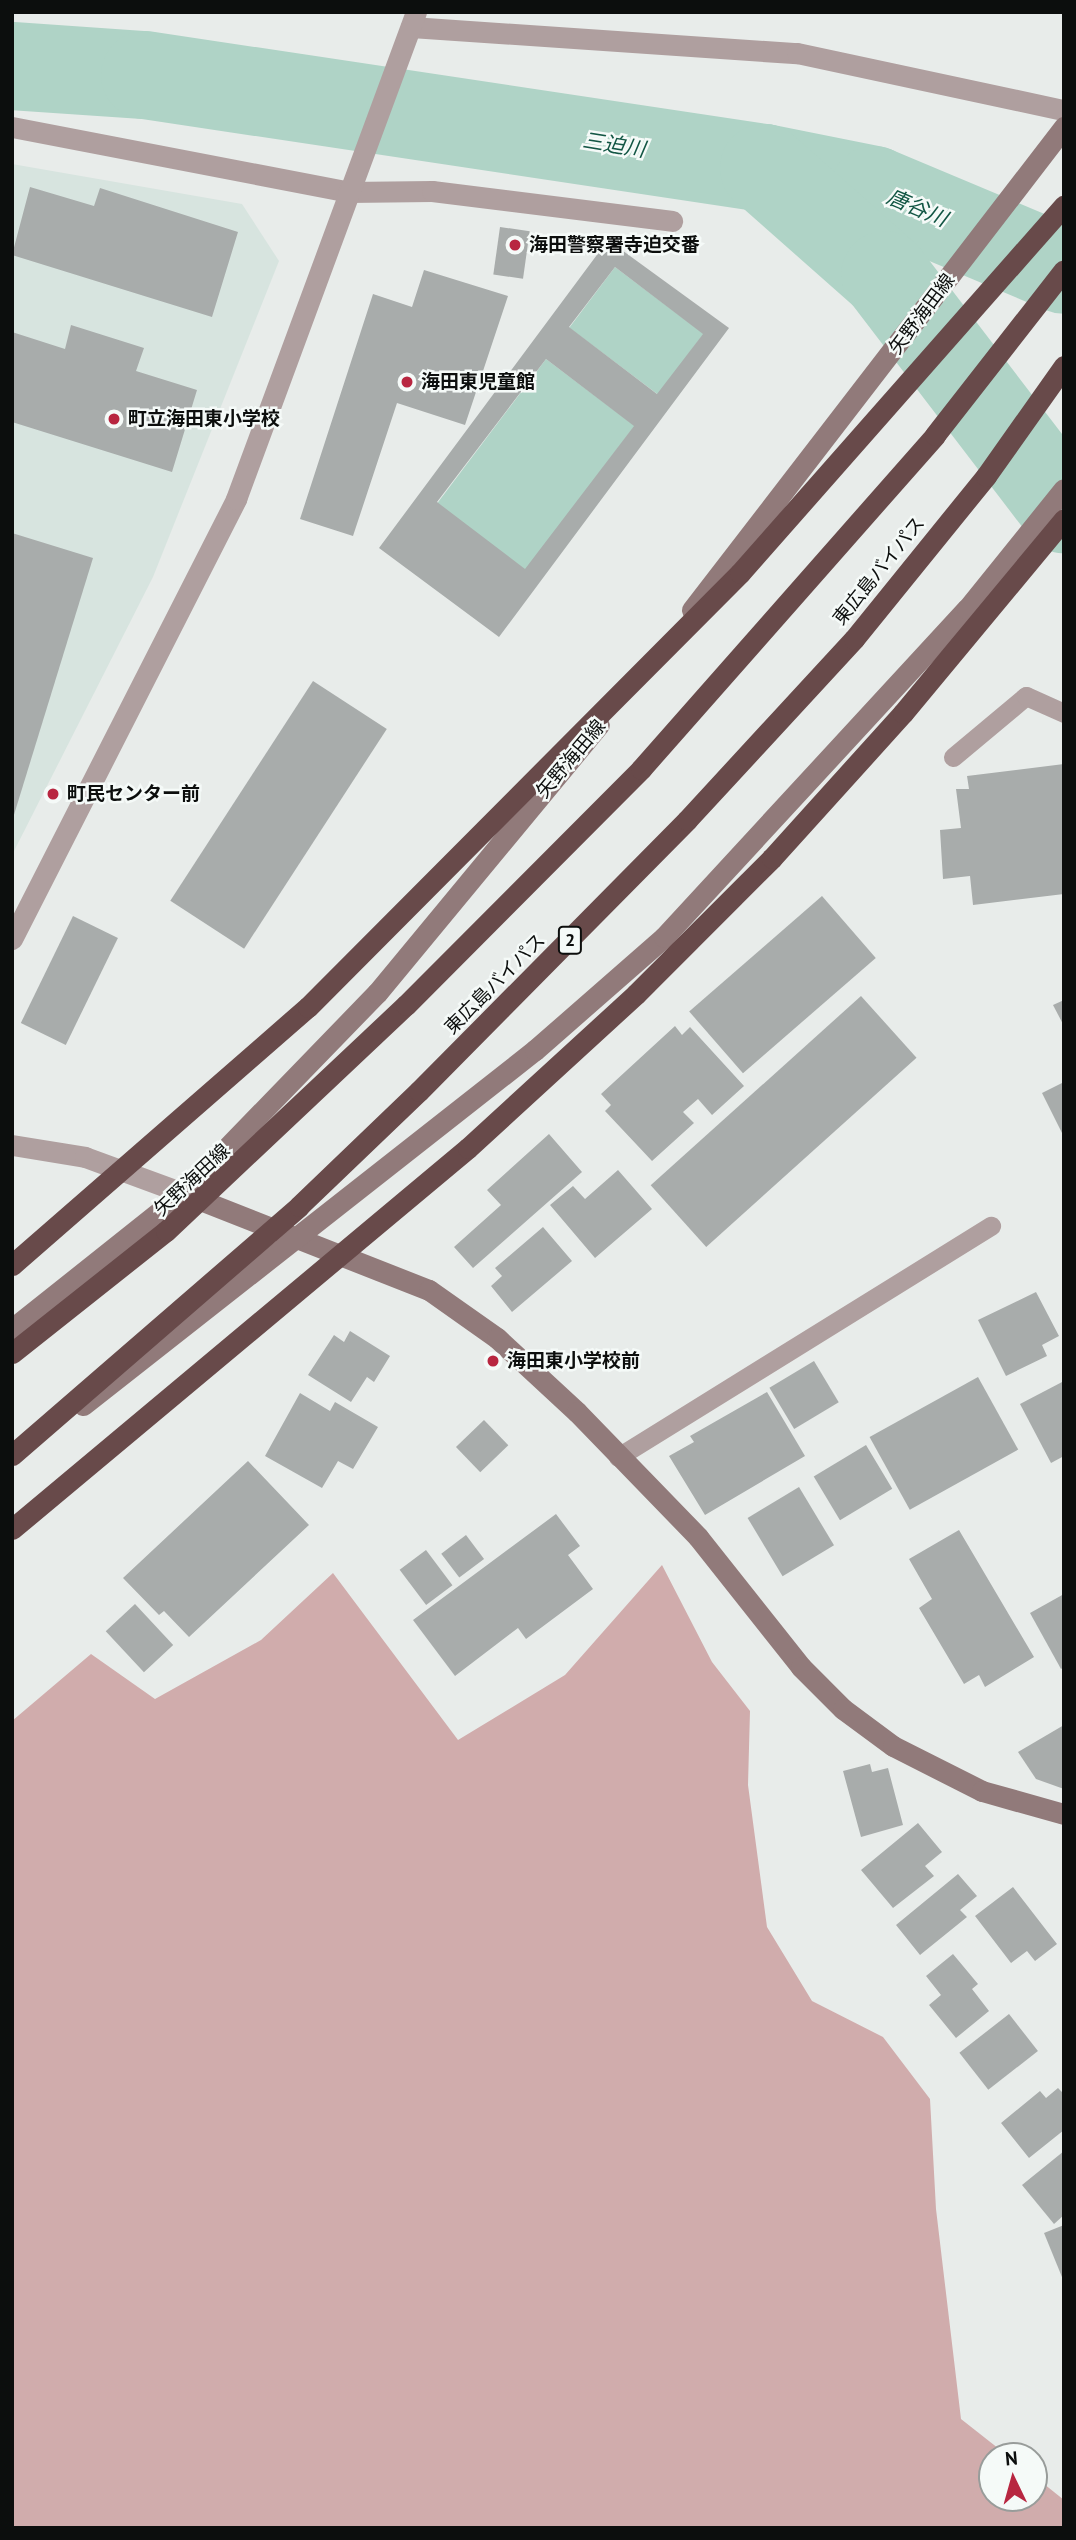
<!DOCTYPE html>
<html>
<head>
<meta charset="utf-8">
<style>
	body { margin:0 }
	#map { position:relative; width:1076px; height:2540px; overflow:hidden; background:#e8ecea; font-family:"PT Sans","Noto Sans JP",sans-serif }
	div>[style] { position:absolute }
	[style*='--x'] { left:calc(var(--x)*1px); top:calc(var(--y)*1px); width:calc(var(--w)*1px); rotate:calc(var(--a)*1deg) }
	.built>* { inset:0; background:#d7e4df }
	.forest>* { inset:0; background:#d0acac }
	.water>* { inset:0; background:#afd3c6; transform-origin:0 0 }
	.river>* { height:88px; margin:-44px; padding:0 44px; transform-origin:44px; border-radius:44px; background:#afd3c6 }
	.building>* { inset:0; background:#a8acab; transform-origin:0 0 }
	.lane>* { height:19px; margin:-9.5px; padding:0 9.5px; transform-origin:9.5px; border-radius:9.5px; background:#af9f9f }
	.street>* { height:21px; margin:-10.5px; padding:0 10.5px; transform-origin:10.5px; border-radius:10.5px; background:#af9f9f }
	.secondary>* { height:21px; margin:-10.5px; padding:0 10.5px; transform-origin:10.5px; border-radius:10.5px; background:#917a7a }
	.highway>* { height:21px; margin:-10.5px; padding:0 10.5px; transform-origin:10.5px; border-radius:10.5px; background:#684a4a }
	.dots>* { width:19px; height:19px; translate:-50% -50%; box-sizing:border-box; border:4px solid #f5faf8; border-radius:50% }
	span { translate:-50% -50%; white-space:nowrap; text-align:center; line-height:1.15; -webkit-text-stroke:5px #f5faf8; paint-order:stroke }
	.shield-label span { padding:2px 5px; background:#f5faf8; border:2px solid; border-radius:5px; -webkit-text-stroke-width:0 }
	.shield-label { font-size:18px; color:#0c0e0d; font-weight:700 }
	.poi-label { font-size:19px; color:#0c0e0d; font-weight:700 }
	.left { translate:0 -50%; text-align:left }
	.street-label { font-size:19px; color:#0c0e0d }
	.water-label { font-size:21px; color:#125644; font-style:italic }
	.frame { position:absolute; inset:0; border:14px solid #0c0e0d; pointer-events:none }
	.north { position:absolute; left:978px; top:2442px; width:70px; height:70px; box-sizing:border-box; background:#f5faf8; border:2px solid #989c9a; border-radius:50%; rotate:355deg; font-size:19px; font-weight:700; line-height:28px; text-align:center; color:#0c0e0d }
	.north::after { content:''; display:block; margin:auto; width:24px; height:32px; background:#b82640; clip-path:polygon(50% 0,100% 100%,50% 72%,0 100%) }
</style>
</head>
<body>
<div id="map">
	<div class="built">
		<div style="clip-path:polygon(12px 164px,242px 204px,279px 261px,153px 577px,12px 855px)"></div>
	</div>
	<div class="forest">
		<div style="clip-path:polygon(662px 1565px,712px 1662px,750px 1711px,748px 1785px,767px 1927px,812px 2001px,883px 2037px,930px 2099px,936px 2209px,961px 2419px,1008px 2456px,992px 2456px,992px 2498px,1034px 2498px,1034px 2476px,1064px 2500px,1064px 2528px,12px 2528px,12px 1721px,91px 1654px,155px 1699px,261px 1640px,333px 1573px,458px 1740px,565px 1675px)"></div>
	</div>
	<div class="water">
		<div style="left:615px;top:267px;width:111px;height:76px;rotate:37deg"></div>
		<div style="left:546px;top:359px;width:111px;height:181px;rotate:37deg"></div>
	</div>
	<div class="river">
		<div style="--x:12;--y:66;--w:133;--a:3.9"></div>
		<div style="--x:145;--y:75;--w:626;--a:8.54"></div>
		<div style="--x:764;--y:168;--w:112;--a:11.3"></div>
		<div style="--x:874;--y:190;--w:206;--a:22.8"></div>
		<div style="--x:764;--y:168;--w:162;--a:41.5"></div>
		<div style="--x:885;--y:275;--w:295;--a:52.6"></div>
	</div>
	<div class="building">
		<div style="clip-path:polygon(30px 187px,94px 206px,100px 188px,238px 232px,212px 317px,12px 255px)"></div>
		<div style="left:500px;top:227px;width:30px;height:48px;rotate:8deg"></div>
		<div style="clip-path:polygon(evenodd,608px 240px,729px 328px,499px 637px,379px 548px,608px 240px,615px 267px,703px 334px,657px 394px,569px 327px,615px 267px,608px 240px,546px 359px,634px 426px,525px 569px,437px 502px,546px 359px)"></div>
		<div style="clip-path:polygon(424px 270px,508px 296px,465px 425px,397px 403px,353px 536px,300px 519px,373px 294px,412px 307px)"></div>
		<div style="clip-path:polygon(71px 325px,144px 348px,136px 371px,197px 390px,172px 472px,12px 422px,12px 332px,65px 349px)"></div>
		<div style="clip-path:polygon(12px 533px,93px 558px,13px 818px,12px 818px)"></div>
		<div style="left:313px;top:681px;width:88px;height:262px;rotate:33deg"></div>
		<div style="clip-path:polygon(1064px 764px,1064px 894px,973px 905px,970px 876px,943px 879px,940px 830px,961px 828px,956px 789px,969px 789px,967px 776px)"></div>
		<div style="left:822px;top:896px;width:82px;height:176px;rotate:49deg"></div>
		<div style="left:73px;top:916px;width:50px;height:119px;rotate:26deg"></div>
		<div style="left:861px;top:996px;width:83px;height:283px;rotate:48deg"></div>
		<div style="clip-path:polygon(1064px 1000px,1064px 1026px,1053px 1005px)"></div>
		<div style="clip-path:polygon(675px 1026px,682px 1035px,690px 1027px,744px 1086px,712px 1115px,698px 1099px,683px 1112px,694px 1123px,652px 1161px,605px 1111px,611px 1105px,601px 1094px)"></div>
		<div style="clip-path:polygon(1064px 1082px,1064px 1137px,1042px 1093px)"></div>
		<div style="clip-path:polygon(549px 1134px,582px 1172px,473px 1268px,454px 1247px,501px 1205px,487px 1190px)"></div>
		<div style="clip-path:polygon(618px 1170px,652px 1209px,595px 1258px,550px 1205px,573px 1186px,585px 1199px)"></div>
		<div style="clip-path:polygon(543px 1227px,572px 1261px,512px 1312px,491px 1286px,502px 1276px,495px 1268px)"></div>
		<div style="clip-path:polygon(1036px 1292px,1059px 1336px,1042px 1345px,1047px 1356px,1006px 1376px,978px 1320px)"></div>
		<div style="clip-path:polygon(350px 1331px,390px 1356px,374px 1382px,367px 1377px,351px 1402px,308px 1375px,334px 1335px,344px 1342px)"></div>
		<div style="left:814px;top:1361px;width:48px;height:52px;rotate:59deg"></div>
		<div style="left:978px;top:1377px;width:83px;height:124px;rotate:61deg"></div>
		<div style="clip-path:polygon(1064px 1381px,1064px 1456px,1051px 1463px,1020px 1404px)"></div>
		<div style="clip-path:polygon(767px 1392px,805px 1456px,705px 1515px,669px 1456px,694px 1442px,690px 1436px)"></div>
		<div style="clip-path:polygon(300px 1393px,330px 1411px,335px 1402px,378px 1427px,353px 1469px,338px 1461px,322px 1488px,265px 1456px)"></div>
		<div style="left:484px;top:1420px;width:35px;height:39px;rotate:46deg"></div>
		<div style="left:866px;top:1445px;width:51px;height:61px;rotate:59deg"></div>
		<div style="clip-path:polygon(248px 1461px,309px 1525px,189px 1637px,164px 1611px,159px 1615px,123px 1578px)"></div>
		<div style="left:799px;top:1487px;width:68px;height:60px;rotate:59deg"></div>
		<div style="clip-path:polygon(556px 1514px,580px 1546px,568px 1555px,593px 1589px,526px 1639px,518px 1628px,455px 1676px,413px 1620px)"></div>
		<div style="clip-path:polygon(959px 1530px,1034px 1657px,985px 1687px,979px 1675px,964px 1684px,919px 1608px,932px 1599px,909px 1559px)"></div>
		<div style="left:466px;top:1535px;width:30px;height:31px;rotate:53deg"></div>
		<div style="left:426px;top:1550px;width:44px;height:33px;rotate:53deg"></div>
		<div style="clip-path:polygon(1064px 1594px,1064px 1667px,1061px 1669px,1030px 1613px)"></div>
		<div style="left:135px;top:1604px;width:56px;height:40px;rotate:47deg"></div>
		<div style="clip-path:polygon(1064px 1725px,1064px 1789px,1036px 1779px,1018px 1752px)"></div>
		<div style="clip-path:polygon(870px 1764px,872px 1772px,888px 1768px,903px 1825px,861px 1837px,843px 1771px)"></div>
		<div style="clip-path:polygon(918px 1823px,942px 1852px,925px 1866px,934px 1876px,893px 1908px,861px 1870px)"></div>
		<div style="clip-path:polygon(958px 1874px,977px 1896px,960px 1910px,967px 1917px,920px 1955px,896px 1925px)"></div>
		<div style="clip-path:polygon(1013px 1887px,1057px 1944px,1035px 1961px,1027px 1951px,1011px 1963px,975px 1916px)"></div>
		<div style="clip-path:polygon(953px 1954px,978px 1984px,972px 1989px,989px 2011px,956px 2038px,929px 2005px,941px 1995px,926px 1976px)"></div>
		<div style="left:1009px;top:2014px;width:47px;height:63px;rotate:52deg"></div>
		<div style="clip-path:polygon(1058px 2088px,1064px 2094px,1064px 2130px,1029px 2158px,1001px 2123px,1040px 2091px,1046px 2098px)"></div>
		<div style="clip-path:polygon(1064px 2151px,1064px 2215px,1054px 2224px,1022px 2185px)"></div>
		<div style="clip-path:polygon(1064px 2225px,1064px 2282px,1044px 2233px)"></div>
	</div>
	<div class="lane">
		<div style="--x:953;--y:757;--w:95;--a:-39.9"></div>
		<div style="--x:1026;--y:696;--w:42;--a:24.1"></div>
		<div style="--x:618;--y:1457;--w:439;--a:-31.8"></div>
	</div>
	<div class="street">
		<div style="--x:411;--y:27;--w:387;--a:3.9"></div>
		<div style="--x:797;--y:53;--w:273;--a:12.1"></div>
		<div style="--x:12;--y:127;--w:342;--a:10.9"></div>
		<div style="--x:348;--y:192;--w:84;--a:-0.7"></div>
		<div style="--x:432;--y:191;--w:242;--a:7.1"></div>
		<div style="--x:12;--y:939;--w:494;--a:-63"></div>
		<div style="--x:236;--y:499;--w:519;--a:-69.72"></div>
		<div style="--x:12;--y:1145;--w:74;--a:9.3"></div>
		<div style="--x:85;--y:1157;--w:104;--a:20.2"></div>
	</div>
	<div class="secondary">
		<div style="--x:692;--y:610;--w:610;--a:-52.4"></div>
		<div style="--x:185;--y:1194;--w:262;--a:21.5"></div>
		<div style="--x:429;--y:1290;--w:83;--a:35.2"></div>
		<div style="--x:497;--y:1338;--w:109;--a:42.8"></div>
		<div style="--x:577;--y:1412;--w:174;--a:45.9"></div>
		<div style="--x:698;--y:1537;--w:166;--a:51.6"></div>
		<div style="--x:801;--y:1667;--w:59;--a:45"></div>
		<div style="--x:843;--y:1709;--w:62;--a:36.5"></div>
		<div style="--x:893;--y:1746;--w:100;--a:26.8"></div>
		<div style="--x:982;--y:1791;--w:85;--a:15.7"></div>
		<div style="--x:12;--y:1329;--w:218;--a:-38.5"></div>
		<div style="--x:183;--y:1193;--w:279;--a:-45.9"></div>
		<div style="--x:377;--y:993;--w:348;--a:-50.4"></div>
		<div style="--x:83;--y:1405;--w:575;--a:-38.15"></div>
		<div style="--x:535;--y:1050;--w:171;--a:-41.2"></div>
		<div style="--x:664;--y:937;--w:447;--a:-47.3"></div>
		<div style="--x:967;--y:609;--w:154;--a:-51.1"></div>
	</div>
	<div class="highway">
		<div style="--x:12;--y:1265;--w:393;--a:-41.1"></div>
		<div style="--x:308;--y:1007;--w:612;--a:-45.13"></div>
		<div style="--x:740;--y:573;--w:490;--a:-48.6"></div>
		<div style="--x:12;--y:1353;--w:196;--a:-38.4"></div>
		<div style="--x:166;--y:1231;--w:330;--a:-43.3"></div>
		<div style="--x:406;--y:1005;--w:333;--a:-45.1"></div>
		<div style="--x:641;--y:769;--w:445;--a:-48.6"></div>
		<div style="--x:935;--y:435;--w:209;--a:-52"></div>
		<div style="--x:12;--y:1455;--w:380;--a:-40.9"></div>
		<div style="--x:299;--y:1206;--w:166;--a:-43.8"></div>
		<div style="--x:419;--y:1091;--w:381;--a:-45.3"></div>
		<div style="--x:687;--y:820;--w:246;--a:-47.3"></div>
		<div style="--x:854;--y:639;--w:210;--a:-51"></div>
		<div style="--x:986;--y:476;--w:135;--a:-54.7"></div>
		<div style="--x:12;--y:1529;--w:594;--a:-39.88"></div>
		<div style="--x:468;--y:1148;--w:228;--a:-42.5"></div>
		<div style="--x:636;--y:994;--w:192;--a:-45"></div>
		<div style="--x:772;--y:858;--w:195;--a:-47.9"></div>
		<div style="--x:903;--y:713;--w:252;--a:-50.3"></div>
	</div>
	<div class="dots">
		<div style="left:515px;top:245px;background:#b82640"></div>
		<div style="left:407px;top:382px;background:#b82640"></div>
		<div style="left:114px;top:419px;background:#b82640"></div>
		<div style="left:53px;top:794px;background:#b82640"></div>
		<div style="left:493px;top:1361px;background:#b82640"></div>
	</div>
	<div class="shield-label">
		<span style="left:570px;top:940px">2</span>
	</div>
	<div class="poi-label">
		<span class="left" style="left:529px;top:245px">海田警察署寺迫交番</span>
		<span class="left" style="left:421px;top:382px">海田東児童館</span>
		<span class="left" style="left:128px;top:419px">町立海田東小学校</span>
		<span class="left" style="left:67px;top:794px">町民センター前</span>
		<span class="left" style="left:507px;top:1361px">海田東小学校前</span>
	</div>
	<div class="street-label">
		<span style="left:922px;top:314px;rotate:-53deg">矢野海田線</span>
		<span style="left:879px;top:571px;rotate:-51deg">東広島バイパス</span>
		<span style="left:571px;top:759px;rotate:-50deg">矢野海田線</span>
		<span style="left:495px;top:984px;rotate:-45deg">東広島バイパス</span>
		<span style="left:192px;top:1180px;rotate:-43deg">矢野海田線</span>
	</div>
	<div class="water-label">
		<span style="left:614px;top:145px;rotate:9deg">三迫川</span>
		<span style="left:917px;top:208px;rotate:23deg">唐谷川</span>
	</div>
	<div class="frame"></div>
	<div class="north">N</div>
</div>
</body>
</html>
